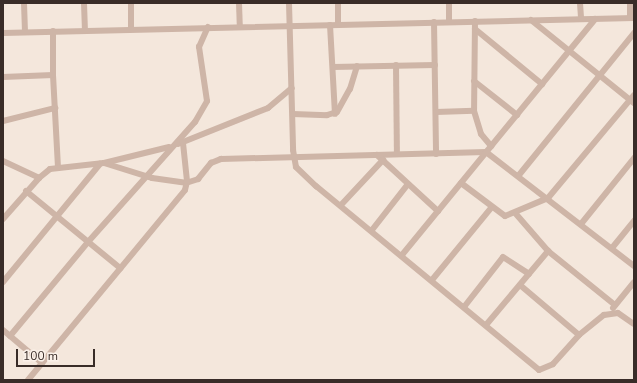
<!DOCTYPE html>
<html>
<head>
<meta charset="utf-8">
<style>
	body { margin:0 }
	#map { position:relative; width:637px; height:383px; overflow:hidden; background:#f4e7dc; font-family:"Nunito Sans",sans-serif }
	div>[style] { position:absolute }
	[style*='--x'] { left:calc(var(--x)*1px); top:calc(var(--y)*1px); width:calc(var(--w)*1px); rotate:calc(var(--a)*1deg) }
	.minor>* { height:6px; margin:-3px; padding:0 3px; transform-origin:3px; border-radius:3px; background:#ceb5a7 }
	span { translate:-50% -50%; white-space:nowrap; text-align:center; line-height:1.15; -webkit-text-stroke:3.5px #fbf1e9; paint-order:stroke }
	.frame { position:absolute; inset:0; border:4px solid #392c28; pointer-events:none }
	.scale { position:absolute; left:16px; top:349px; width:79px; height:18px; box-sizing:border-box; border:2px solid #392c28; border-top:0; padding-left:5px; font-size:12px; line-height:14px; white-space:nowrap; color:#392c28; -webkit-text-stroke:3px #fbf1e9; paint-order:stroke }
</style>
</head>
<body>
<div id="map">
	<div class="minor">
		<div style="--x:24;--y:3;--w:29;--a:88"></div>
		<div style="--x:84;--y:3;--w:27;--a:88"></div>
		<div style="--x:131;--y:3;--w:26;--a:90"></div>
		<div style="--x:239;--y:3;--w:24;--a:88"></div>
		<div style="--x:289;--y:3;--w:147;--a:88.4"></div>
		<div style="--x:293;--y:150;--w:17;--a:80"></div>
		<div style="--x:296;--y:167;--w:28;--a:44"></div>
		<div style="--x:316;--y:186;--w:289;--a:39.5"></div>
		<div style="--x:539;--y:370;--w:15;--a:-23"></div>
		<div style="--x:553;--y:364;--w:39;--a:-48"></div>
		<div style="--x:579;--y:335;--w:32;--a:-39"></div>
		<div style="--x:604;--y:315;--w:14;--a:-8"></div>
		<div style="--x:618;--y:313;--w:19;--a:35"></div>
		<div style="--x:338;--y:3;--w:21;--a:90"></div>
		<div style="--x:449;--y:3;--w:19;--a:90"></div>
		<div style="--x:580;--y:3;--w:16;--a:86"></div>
		<div style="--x:630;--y:3;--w:15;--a:90"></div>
		<div style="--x:531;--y:20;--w:132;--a:38.9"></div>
		<div style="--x:475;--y:21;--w:90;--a:90.6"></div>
		<div style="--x:474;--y:111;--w:24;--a:73"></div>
		<div style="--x:481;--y:134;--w:16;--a:50"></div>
		<div style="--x:434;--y:22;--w:132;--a:89.1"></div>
		<div style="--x:330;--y:25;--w:89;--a:86.8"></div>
		<div style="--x:475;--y:29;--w:87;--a:39.4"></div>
		<div style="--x:3;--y:33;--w:631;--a:-1.36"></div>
		<div style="--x:396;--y:65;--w:89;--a:89.4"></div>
		<div style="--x:333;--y:67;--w:102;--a:-1.1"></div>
		<div style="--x:53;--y:75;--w:92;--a:86.9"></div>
		<div style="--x:3;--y:77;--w:50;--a:-2.3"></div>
		<div style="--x:53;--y:75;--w:44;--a:-90"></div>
		<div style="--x:474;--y:81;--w:55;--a:38.3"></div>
		<div style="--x:436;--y:112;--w:38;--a:-2"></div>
		<div style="--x:293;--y:114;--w:34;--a:2"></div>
		<div style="--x:327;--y:115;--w:10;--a:-17"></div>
		<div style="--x:337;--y:112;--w:26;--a:-61"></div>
		<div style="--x:350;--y:89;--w:24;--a:-73"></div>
		<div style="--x:3;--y:121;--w:54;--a:-14"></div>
		<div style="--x:178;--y:144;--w:97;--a:-21.8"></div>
		<div style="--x:268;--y:108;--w:31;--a:-40"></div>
		<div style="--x:377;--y:155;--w:83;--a:42.6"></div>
		<div style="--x:3;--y:161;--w:40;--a:25"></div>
		<div style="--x:104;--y:163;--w:50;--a:17.4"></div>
		<div style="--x:152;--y:178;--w:34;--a:8"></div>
		<div style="--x:186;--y:183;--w:13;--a:-18"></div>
		<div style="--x:198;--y:179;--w:21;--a:-51"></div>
		<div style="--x:211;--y:163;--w:11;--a:-22"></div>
		<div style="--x:221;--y:159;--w:265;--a:-1.5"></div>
		<div style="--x:486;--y:152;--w:187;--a:37.6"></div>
		<div style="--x:519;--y:175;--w:183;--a:-51"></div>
		<div style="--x:461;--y:183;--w:55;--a:36.9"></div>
		<div style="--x:505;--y:216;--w:47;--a:-22.7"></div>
		<div style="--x:548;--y:198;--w:134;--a:-50.1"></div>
		<div style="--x:26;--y:191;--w:122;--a:39.3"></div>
		<div style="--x:341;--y:205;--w:62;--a:-47"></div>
		<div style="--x:516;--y:214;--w:49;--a:49.1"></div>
		<div style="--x:548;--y:251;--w:86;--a:38.9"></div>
		<div style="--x:3;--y:219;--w:55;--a:-48.7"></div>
		<div style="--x:39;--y:178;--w:14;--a:-39"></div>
		<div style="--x:50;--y:169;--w:54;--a:-6.3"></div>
		<div style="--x:104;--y:163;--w:67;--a:-13.8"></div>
		<div style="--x:581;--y:224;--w:85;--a:-51.2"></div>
		<div style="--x:372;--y:230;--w:58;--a:-52"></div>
		<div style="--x:612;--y:248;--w:35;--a:-51"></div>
		<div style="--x:402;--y:255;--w:305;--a:-50.7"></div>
		<div style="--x:432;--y:280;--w:93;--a:-50.7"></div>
		<div style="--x:3;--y:282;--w:153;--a:-50.6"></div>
		<div style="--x:520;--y:285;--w:77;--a:40.3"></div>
		<div style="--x:464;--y:307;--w:63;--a:-52"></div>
		<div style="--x:503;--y:257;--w:31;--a:33"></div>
		<div style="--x:613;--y:308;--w:33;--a:-51"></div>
		<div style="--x:486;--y:325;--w:97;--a:-50"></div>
		<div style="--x:3;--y:330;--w:51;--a:40.2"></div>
		<div style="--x:10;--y:336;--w:122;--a:-50.3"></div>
		<div style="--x:88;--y:242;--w:161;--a:-48.3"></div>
		<div style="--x:195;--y:122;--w:24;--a:-60"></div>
		<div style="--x:207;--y:101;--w:55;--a:-98.4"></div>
		<div style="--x:199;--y:47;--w:22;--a:-66"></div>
		<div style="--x:28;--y:380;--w:246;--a:-50.4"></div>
		<div style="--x:185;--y:190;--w:9;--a:-77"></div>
		<div style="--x:187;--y:181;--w:39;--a:-96"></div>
	</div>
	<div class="frame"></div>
	<div class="scale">100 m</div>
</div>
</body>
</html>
